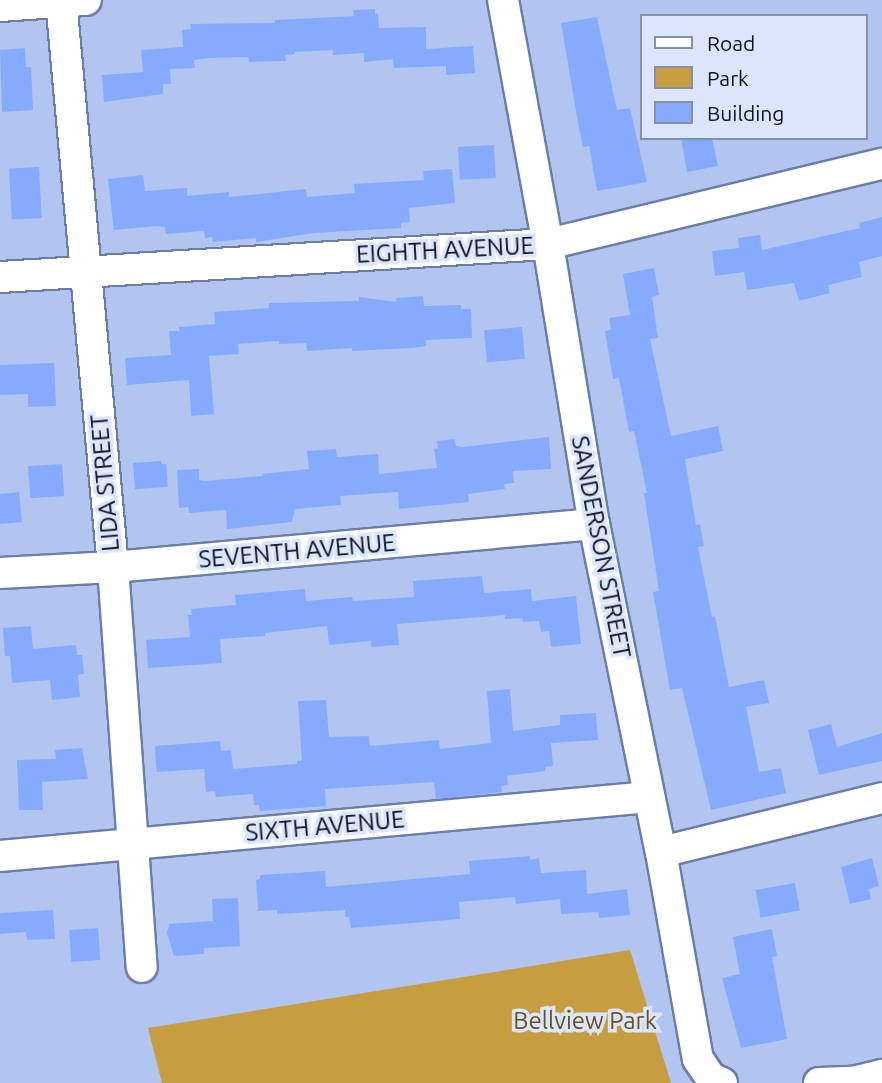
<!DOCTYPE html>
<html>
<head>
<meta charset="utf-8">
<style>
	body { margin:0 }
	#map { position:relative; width:882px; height:1083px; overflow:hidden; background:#b1c5f0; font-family:Ubuntu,sans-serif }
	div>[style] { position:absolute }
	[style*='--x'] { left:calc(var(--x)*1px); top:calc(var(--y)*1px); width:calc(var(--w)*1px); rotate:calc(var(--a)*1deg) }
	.green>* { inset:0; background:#c69e40 }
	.building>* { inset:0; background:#86abfe; transform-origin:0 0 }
	.roads { filter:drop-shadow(2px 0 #6b7ea5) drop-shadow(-2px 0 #6b7ea5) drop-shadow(0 2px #6b7ea5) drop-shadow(0 -2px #6b7ea5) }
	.minor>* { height:30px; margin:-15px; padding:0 15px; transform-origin:15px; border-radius:15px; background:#fff }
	span { translate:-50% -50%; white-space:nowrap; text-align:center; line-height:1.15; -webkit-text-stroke:7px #dbe6fc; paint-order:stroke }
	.street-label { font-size:24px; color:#0b1220 }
	.park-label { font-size:24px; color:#69521e }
	.legend { position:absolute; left:640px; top:14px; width:228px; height:126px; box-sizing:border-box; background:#dbe6fc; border:2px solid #8891a4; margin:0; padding:9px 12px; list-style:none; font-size:21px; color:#0b1220 }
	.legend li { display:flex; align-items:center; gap:14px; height:35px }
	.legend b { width:35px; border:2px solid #8891a4 }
</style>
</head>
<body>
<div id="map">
	<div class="green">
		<div style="clip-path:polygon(630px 950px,671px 1083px,162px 1083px,148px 1028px)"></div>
	</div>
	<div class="building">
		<div style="clip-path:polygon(375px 9px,375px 14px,378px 13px,379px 28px,426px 27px,426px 49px,473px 46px,475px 73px,446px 75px,446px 66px,394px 68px,393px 59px,364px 62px,364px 53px,333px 55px,333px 50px,295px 52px,295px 54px,285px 55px,286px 61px,249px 62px,248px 57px,210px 58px,194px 60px,195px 68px,170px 69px,171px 84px,163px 84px,163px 94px,104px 102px,102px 75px,143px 72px,141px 50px,183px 47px,182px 30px,191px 29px,190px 24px,275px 23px,275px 20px,354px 16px,353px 10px)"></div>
		<div style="clip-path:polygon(597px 17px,617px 110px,630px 108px,647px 182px,597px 191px,589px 146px,583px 147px,579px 128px,561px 23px)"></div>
		<div style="clip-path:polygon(25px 48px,26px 67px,31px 67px,33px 110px,2px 112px,0 50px)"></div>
		<div style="clip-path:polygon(681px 138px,712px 138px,718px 166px,687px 172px)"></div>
		<div style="left:494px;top:145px;width:33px;height:36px;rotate:87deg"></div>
		<div style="left:39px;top:167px;width:51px;height:30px;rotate:87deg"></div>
		<div style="clip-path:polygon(452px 169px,455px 203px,409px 208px,410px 222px,401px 223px,401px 228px,314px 233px,256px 242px,256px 238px,213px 242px,212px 237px,205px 238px,204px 231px,166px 234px,165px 227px,157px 226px,114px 230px,108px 179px,143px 175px,145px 191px,187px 188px,187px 196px,229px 192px,229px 197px,306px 189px,307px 197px,355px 193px,354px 184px,424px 180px,423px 171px)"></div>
		<div style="clip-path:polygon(882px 217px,882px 256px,859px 262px,862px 277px,828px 285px,830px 293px,799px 301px,794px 283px,747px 290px,744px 272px,715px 276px,712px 251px,739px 248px,738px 238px,760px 235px,762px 250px,860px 228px,859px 223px)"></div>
		<div style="clip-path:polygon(654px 268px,659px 295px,652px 297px,658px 338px,650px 339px,671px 436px,718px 426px,723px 451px,685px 459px,696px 525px,700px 524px,704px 546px,698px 547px,712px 617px,715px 616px,729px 687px,764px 680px,769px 703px,746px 707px,759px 772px,781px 768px,786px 793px,711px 810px,682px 688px,670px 690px,653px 592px,659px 591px,644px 493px,647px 493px,634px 431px,629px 432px,619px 378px,613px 379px,605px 331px,611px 330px,609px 318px,630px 315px,623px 274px)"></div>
		<div style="clip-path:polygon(423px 296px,424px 306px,461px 305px,461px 309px,471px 309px,472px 338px,426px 340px,426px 346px,412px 348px,352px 351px,352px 348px,307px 351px,306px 343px,279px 344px,279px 341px,238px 344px,239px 354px,209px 356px,214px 414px,191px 416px,189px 380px,127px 385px,125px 358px,171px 355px,169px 331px,179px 331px,179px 327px,215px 324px,214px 312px,269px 308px,269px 303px,359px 301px,359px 297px,396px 302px,396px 298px)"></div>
		<div style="left:522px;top:327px;width:32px;height:38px;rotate:85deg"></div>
		<div style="clip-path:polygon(54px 363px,56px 406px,28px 407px,28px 394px,0 395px,0 365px)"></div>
		<div style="clip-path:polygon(549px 437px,551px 469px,513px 471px,514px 483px,504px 484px,505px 489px,468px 494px,469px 502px,399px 509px,398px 492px,340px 496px,341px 505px,295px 509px,292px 522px,227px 529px,226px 510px,189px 513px,188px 507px,179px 508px,177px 470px,199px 469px,199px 480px,205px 481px,263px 476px,262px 474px,309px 469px,307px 451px,336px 449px,337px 457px,378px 454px,379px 474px,437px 468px,434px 449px,438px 448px,437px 441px,455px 439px,456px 446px,463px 447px)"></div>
		<div style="clip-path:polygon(161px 461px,161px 464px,166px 464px,168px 487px,135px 489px,133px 463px)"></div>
		<div style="left:62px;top:464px;width:32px;height:34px;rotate:86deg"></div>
		<div style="clip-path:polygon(19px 492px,22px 522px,0 524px,0 494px)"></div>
		<div style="clip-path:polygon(482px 576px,484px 593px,531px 589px,532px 601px,576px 596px,581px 644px,551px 647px,549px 631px,541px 632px,539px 621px,523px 622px,522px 618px,505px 619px,505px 615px,397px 624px,399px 645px,371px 647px,371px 641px,329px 645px,327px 626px,265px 633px,265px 636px,220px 639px,222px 663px,148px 668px,146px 640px,190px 637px,188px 615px,192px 615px,191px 609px,236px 605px,235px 595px,305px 589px,306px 601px,352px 597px,353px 601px,414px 597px,413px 581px)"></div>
		<div style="clip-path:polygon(31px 626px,33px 649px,76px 645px,77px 655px,82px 655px,84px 674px,78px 675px,80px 697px,52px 700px,50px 680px,12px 683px,10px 656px,5px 656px,3px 628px)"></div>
		<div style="clip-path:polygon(510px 689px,513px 731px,560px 725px,560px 715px,596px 713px,598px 740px,551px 743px,553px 766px,545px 767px,545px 771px,507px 776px,508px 785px,501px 786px,502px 792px,436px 799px,434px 782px,325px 789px,326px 806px,260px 811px,259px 805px,254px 805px,253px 794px,216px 797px,215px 791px,206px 792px,204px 769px,157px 772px,156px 766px,155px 746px,220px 741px,221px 751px,231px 750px,233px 769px,297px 764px,297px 761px,302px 760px,298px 701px,326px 700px,329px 737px,369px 736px,370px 746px,439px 740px,440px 749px,491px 743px,487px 691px)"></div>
		<div style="clip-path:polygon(831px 724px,837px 747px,882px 733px,882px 761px,819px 775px,808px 730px)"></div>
		<div style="clip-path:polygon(82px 748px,88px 779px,42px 782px,43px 810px,19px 810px,17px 760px,56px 759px,55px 750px)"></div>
		<div style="clip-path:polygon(530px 856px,530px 860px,539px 858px,541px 873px,586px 870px,587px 894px,627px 889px,630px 915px,599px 918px,598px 912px,561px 914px,560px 899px,516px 904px,515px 897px,459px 902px,460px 919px,351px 928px,349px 917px,345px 917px,345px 910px,277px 914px,277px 910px,258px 911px,256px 880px,260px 879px,260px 875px,325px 871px,326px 887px,470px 874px,469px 861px)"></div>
		<div style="clip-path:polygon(872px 858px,879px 886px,869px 889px,871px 899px,850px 904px,841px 867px)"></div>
		<div style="left:795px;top:883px;width:28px;height:40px;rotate:80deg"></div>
		<div style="clip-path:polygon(238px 898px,240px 946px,204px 948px,204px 954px,174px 956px,167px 933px,169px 924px,213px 921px,212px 899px)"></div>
		<div style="clip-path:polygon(53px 910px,55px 939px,27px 940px,26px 932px,0 934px,0 913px)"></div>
		<div style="left:98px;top:928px;width:32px;height:29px;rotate:86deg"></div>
		<div style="clip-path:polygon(772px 929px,777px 956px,772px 957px,787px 1039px,741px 1048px,722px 978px,740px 974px,733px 937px)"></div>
	</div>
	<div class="roads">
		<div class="minor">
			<div style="--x:61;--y:0;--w:569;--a:84.76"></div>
			<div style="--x:113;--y:567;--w:401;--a:85.9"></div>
			<div style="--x:503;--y:0;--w:248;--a:79.6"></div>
			<div style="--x:548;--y:244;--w:284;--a:80.7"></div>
			<div style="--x:594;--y:524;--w:335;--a:78.5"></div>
			<div style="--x:661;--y:852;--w:210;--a:79.9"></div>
			<div style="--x:698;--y:1059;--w:23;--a:56"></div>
			<div style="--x:711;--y:1078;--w:12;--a:24"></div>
			<div style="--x:0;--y:6;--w:86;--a:-4"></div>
			<div style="--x:0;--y:277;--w:549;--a:-3.45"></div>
			<div style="--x:548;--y:244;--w:343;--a:-13.5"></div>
			<div style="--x:0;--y:573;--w:113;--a:-3"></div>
			<div style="--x:113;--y:567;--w:483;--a:-5.1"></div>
			<div style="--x:661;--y:852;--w:228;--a:-13.7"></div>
			<div style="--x:0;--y:856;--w:652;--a:-5.19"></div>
			<div style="--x:819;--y:1083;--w:34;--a:-2"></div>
			<div style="--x:853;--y:1082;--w:30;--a:-14"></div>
		</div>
	</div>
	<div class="street-label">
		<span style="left:445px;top:250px;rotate:-3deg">EIGHTH AVENUE</span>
		<span style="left:105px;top:483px;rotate:-95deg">LIDA STREET</span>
		<span style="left:601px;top:547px;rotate:79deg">SANDERSON STREET</span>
		<span style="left:297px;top:551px;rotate:-5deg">SEVENTH AVENUE</span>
		<span style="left:325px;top:826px;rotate:-5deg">SIXTH AVENUE</span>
	</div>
	<div class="park-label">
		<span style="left:585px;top:1021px">Bellview Park</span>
	</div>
	<ul class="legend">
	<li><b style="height:9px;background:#fff"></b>Road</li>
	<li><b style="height:19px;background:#c69e40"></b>Park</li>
	<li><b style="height:19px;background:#86abfe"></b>Building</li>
	</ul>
</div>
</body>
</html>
